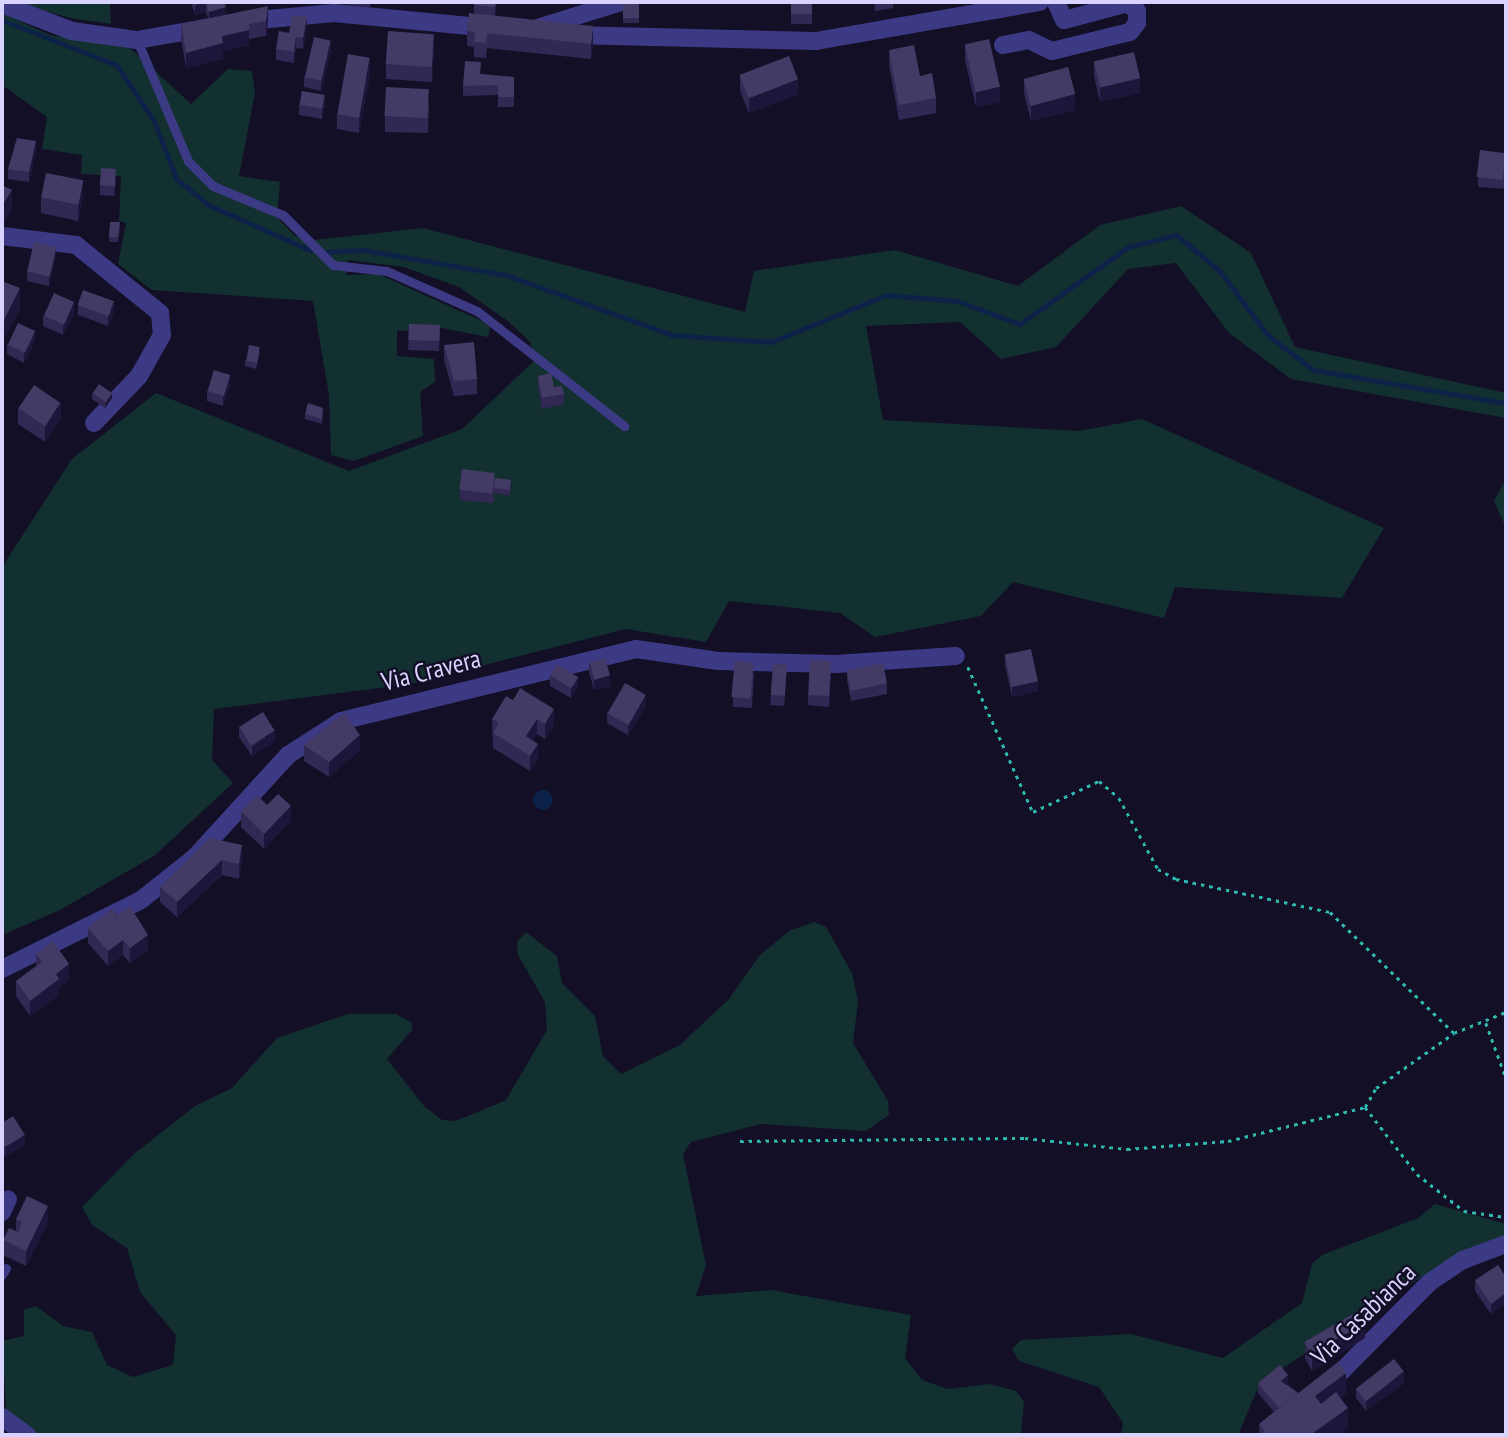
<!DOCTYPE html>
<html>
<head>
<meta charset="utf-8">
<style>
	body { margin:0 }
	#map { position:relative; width:1508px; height:1437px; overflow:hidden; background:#130f26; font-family:"PT Sans Narrow",sans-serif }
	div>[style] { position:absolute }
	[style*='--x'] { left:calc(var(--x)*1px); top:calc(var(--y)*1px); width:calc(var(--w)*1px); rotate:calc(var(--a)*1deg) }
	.green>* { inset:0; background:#12302f }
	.water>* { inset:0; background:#0c2248 }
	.round { border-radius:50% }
	.stream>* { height:4.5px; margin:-2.25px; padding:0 2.25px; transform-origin:2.25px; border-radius:2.25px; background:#0c2248 }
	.path>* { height:2.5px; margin-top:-1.25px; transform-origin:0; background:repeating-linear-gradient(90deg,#2fb8b0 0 3.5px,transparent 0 8.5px) }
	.service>* { height:9px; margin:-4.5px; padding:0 4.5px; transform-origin:4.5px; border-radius:4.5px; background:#3d3a85 }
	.minor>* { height:18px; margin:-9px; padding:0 9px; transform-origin:9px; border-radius:9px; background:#3d3a85 }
	.tertiary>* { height:18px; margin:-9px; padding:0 9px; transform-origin:9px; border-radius:9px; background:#3d3a85 }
	.wall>* { inset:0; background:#312854; transform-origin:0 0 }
	.shaded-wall>* { inset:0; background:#1d163a }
	.building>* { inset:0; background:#433a66; transform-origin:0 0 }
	span { translate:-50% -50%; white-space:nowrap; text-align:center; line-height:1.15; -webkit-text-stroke:5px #130f26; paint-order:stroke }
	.street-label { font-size:26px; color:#d9d4ff }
	.frame { position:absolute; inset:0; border:4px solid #d9d4ff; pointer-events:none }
</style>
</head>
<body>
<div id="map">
	<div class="green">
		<div style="clip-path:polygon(15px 2px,110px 2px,111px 24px,70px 18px)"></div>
		<div style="clip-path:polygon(2px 13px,50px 35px,128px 46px,191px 104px,228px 69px,252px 71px,255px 93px,239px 176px,280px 182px,277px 217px,295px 236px,314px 240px,423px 228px,745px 312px,754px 271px,895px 250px,1018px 286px,1100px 225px,1181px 206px,1251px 253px,1295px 347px,1506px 393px,1506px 418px,1291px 379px,1229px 333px,1176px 263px,1128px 269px,1056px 347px,1001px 359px,960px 322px,866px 326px,883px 420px,1079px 431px,1142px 419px,1384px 528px,1342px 598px,1175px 587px,1164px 618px,1013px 582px,981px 616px,875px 637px,840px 613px,729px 601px,706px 642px,626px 629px,410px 684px,214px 709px,212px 760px,233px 783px,154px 856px,60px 910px,2px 935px,2px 567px,72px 459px,156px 393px,349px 471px,462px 429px,535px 360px,530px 342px,508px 321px,459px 287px,404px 267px,348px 260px,346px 275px,378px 274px,491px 325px,488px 337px,442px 328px,397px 331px,397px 356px,434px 359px,435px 382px,420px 392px,423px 436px,354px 461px,331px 455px,329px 395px,313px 301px,152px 290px,118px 264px,126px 223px,119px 221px,121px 176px,81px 174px,82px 155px,42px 149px,47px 117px,2px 85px)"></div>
		<div style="clip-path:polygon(1506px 479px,1506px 528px,1494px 501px)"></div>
		<div style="clip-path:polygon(814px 922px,826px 927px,852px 973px,858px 1001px,853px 1043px,888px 1101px,889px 1115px,866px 1131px,761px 1124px,691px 1142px,683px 1154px,706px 1265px,696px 1296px,771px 1290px,911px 1315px,905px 1358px,922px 1380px,948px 1389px,990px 1384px,1016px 1391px,1024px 1402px,1021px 1435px,35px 1435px,6px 1411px,2px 1341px,24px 1336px,24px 1310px,36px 1306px,63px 1326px,92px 1332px,107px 1365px,133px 1377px,173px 1365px,176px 1335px,140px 1292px,127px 1248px,92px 1225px,82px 1207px,135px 1153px,195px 1106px,232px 1088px,277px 1038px,348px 1014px,396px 1014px,412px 1023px,412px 1030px,387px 1059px,424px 1106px,442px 1120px,456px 1121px,506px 1100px,547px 1030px,545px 1002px,518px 955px,517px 942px,526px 932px,557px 956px,562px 983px,595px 1016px,603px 1056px,621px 1074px,680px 1045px,729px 999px,759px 956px,789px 931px)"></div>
		<div style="clip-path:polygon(1435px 1204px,1506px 1224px,1506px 1237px,1455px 1255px,1260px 1383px,1238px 1435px,1121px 1435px,1123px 1423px,1099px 1387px,1019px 1361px,1012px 1349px,1021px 1340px,1131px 1334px,1223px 1358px,1302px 1303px,1312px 1264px,1322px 1255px,1418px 1218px)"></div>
	</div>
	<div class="water">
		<div class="round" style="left:533px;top:790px;width:20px;height:20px"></div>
	</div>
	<div class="stream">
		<div style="--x:2;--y:20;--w:123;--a:21.4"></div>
		<div style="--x:117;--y:65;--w:66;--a:56.1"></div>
		<div style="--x:154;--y:120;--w:63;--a:68.7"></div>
		<div style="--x:177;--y:179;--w:41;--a:39.1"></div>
		<div style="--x:209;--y:205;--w:111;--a:24"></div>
		<div style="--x:320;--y:252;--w:44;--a:-2.6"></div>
		<div style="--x:364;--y:250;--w:144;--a:10"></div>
		<div style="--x:506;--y:275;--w:177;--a:19.8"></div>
		<div style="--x:673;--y:335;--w:98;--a:4.1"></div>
		<div style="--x:771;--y:342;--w:124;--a:-22.2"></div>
		<div style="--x:886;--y:295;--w:72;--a:4.8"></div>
		<div style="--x:958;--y:301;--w:66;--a:20.4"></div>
		<div style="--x:1020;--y:324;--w:133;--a:-35.5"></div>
		<div style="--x:1128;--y:247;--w:50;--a:-13.8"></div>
		<div style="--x:1177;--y:235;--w:57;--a:40.1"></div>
		<div style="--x:1221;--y:272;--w:79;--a:53.3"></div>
		<div style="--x:1268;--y:335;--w:58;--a:37.3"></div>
		<div style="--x:1314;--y:370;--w:195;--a:9.8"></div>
	</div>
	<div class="path">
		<div style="--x:968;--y:667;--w:159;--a:65.9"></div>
		<div style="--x:1033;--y:812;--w:73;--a:-25.2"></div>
		<div style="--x:1099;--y:781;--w:26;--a:40"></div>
		<div style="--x:1119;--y:798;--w:81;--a:61.2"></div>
		<div style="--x:1158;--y:869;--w:21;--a:29"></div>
		<div style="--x:1176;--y:879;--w:157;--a:12.1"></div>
		<div style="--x:1330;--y:912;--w:173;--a:44.3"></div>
		<div style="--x:1454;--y:1033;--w:56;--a:-22"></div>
		<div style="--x:1486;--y:1023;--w:59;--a:70"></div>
		<div style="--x:1365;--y:1107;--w:22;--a:-60"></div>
		<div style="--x:1376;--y:1088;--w:95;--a:-35.2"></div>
		<div style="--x:740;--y:1141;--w:285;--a:-0.6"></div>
		<div style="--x:1025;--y:1138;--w:103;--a:6.2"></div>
		<div style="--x:1127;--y:1149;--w:101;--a:-4.5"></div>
		<div style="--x:1228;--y:1141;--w:141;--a:-13.9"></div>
		<div style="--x:1365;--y:1107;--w:85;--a:52.2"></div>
		<div style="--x:1417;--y:1174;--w:60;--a:38.2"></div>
		<div style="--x:1464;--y:1211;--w:42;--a:8.1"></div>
	</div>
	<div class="service">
		<div style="--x:137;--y:40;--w:131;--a:67.1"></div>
		<div style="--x:188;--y:161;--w:35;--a:45"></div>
		<div style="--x:213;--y:186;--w:76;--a:22.5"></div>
		<div style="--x:283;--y:215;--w:71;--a:45"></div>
		<div style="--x:333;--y:265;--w:54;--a:6.3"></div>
		<div style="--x:387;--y:271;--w:98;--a:24"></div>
		<div style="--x:477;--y:311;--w:187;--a:38"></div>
		<div style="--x:2;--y:1275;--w:8;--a:-60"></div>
	</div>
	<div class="minor">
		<div style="--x:531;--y:30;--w:94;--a:-17.3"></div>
		<div style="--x:1003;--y:45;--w:26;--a:-11"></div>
		<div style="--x:1029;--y:40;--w:25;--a:26"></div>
		<div style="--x:1052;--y:51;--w:80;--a:-13.7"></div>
		<div style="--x:1130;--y:32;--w:11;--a:-52"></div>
		<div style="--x:1137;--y:23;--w:12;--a:-90"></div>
		<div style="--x:1137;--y:11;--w:12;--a:-138"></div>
		<div style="--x:1128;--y:3;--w:66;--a:165.1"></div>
		<div style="--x:1064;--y:20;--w:20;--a:-114"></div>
		<div style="--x:2;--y:236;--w:75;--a:6.9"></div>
		<div style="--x:76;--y:245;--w:108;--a:39"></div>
		<div style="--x:160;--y:313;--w:22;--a:85"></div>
		<div style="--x:162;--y:335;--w:47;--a:119.3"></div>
		<div style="--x:139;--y:376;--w:65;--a:133.8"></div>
		<div style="--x:2;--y:969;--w:155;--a:-26.4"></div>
		<div style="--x:141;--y:900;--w:69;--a:-38.5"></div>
		<div style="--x:195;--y:857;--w:138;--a:-47.6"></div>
		<div style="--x:288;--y:755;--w:63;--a:-32.7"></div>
		<div style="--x:341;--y:721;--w:304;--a:-13.7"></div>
		<div style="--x:636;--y:649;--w:83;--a:8.3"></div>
		<div style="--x:718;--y:661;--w:118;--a:1.5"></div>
		<div style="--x:836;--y:664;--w:120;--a:-3.8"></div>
		<div style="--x:2;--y:1212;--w:14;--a:-65"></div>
		<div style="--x:2;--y:1417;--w:31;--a:36"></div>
	</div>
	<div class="tertiary">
		<div style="--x:2;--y:4;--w:75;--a:21.1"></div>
		<div style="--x:72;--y:31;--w:66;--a:7.9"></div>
		<div style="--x:137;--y:40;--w:69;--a:-10"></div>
		<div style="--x:247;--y:21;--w:87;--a:-5.3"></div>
		<div style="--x:334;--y:13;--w:157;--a:5.5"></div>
		<div style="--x:571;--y:35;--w:245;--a:1.4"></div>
		<div style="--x:816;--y:41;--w:227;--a:-9.9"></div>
		<div style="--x:1328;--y:1385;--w:145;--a:-45.3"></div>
		<div style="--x:1430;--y:1282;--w:40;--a:-34"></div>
		<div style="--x:1463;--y:1260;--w:46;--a:-20.4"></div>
	</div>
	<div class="wall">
		<div style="clip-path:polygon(191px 2px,224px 2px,226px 15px,268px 21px,266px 36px,249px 39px,249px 45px,223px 51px,223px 59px,186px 68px,181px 39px,181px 24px,208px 18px,206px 12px,195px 15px)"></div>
		<div style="clip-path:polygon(330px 2px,371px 2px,370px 8px)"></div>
		<div style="clip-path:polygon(474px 2px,519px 2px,519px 4px,496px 4px,495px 16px,593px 42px,591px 59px,487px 48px,486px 58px,474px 57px,474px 47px,467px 46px,467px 31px,474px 14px)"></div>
		<div style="left:791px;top:2px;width:21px;height:22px"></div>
		<div style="clip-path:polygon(874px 2px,893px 2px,893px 8px,875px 11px)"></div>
		<div style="left:623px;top:4px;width:16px;height:19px"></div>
		<div style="clip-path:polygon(307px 27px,303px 49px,296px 48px,294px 63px,276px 60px,276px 49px,289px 33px)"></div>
		<div style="clip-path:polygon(965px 45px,1000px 102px,976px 107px,965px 60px)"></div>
		<div style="clip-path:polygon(434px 49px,432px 82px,386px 79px,386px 64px)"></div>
		<div style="clip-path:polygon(889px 50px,920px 76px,936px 98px,936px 113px,899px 120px,889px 65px)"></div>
		<div style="clip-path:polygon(331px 51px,321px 91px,304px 87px,304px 77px)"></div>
		<div style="clip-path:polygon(1094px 61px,1140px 93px,1100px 102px,1094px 76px)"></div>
		<div style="clip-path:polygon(370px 74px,359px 133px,337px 129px,337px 114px)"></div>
		<div style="clip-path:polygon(481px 74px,514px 77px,514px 107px,498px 107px,498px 95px,463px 96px,463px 86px)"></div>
		<div style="clip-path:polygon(740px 75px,798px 94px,749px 113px,740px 91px)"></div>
		<div style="clip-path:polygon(1024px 79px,1075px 110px,1031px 121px,1024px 94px)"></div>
		<div style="clip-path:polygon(429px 104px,428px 133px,385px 132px,385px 116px)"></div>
		<div style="clip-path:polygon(299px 105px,325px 105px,322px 119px,299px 115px)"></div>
		<div style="clip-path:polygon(36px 151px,29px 182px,8px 179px,8px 169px)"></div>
		<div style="clip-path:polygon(1506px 153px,1506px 189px,1478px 187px,1478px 177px)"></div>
		<div style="clip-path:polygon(116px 180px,114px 196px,100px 195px,100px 185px)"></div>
		<div style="clip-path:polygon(83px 196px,78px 221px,41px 213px,41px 198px)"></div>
		<div style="clip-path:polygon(110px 222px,120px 227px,118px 242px,109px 242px)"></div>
		<div style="clip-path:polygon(56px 257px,49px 286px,27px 281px,27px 271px)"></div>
		<div style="clip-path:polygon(78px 305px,114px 311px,108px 326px,78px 315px)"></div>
		<div style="clip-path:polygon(74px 313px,63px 335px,43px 326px,43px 316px)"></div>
		<div style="left:409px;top:324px;width:31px;height:26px;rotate:2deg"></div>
		<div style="clip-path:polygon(35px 341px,24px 363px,7px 354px,7px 344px)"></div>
		<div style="clip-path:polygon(444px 345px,477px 379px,477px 394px,454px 396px,444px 360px)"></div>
		<div style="clip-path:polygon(260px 352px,256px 369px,245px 366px,245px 361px)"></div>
		<div style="clip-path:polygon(538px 376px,564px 394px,564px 404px,542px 409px,538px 386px)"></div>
		<div style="clip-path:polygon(230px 385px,223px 406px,207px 401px,207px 391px)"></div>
		<div style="clip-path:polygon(92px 393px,112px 398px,105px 408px,92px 399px)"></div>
		<div style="clip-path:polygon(18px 408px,61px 418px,45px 442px,18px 424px)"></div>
		<div style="clip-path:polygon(323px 408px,322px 424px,305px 419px,305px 414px)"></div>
		<div style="clip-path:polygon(511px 480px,510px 496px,494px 493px,494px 503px,460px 500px,460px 490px)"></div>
		<div style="clip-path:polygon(1005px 655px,1038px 691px,1012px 697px,1005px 665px)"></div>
		<div style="clip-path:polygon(589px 662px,610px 686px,594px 690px,589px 672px)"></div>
		<div style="left:773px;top:664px;width:14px;height:41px;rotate:4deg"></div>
		<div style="clip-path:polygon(847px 670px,887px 684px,887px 694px,851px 701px,847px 680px)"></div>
		<div style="clip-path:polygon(831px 672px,829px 707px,808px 705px,808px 695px)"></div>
		<div style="clip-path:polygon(754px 673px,752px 708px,733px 707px,733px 697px)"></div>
		<div style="clip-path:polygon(550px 675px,578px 687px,571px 698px,550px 686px)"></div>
		<div style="clip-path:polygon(513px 700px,554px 725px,545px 739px,537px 734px,533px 741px,538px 759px,530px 771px,493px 748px,492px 719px)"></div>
		<div style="clip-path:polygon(646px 706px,628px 735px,607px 723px,607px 713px)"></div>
		<div style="clip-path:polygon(239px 727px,275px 741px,252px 756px,239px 737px)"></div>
		<div style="clip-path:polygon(304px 745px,360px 750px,329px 777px,304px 761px)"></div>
		<div style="clip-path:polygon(267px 805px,291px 821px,264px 849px,241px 827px,241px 811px)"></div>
		<div style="clip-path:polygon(210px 838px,242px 860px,239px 879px,222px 875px,177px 917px,160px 902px,160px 887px)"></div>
		<div style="clip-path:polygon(112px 909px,148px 950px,130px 963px,123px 955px,108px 966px,88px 943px,88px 928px)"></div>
		<div style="clip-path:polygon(36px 954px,69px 980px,59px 987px,59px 995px,30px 1016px,16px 996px,16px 981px,36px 966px)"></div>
		<div style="clip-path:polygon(2px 1123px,25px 1145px,5px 1157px,2px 1152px)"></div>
		<div style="clip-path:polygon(16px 1219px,48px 1222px,26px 1266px,3px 1255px,3px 1240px,16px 1231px)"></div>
		<div style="clip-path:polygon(1506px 1277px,1491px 1314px,1475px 1291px,1475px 1280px)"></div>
		<div style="clip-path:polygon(1365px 1338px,1312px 1371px,1305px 1358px,1305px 1343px)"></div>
		<div style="clip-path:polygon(1258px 1383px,1288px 1385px,1298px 1393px,1346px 1393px,1340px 1398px,1348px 1428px,1338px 1435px,1259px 1435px,1259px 1424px,1274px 1412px,1258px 1393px)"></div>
		<div style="clip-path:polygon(1404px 1383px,1366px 1411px,1356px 1398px,1356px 1388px)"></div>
	</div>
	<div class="shaded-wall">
		<div style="clip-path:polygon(206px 2px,206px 12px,195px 15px,195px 5px)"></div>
		<div style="clip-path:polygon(268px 6px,268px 21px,266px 36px,266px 21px)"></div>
		<div style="clip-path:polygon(226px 7px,226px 17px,209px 22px,209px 12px)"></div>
		<div style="clip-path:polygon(307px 17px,307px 27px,303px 49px,303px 38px)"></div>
		<div style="clip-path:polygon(593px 26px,593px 42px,591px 59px,591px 44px)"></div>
		<div style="clip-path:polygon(249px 30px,249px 45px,223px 51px,223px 59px,186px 68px,186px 53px,222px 36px)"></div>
		<div style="clip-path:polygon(434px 34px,434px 49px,432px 82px,432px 67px)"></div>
		<div style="clip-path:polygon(296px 37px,296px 48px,294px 63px,294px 52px)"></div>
		<div style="clip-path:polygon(331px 41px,331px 51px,321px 91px,321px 81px)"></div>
		<div style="clip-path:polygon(370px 58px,370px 74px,359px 133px,359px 118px)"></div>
		<div style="clip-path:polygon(1140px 78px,1140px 93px,1100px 102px,1100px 87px)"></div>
		<div style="clip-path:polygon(798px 79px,798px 94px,749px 113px,749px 98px)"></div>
		<div style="clip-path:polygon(1000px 87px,1000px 102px,976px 107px,976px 92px)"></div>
		<div style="clip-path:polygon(1075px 94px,1075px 110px,1031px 121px,1031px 106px)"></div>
		<div style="clip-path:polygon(325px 95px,325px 105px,322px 119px,322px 109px)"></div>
		<div style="clip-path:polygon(36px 141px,36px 151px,29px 182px,29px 172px)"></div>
		<div style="clip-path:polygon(83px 180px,83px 196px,78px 221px,78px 205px)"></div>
		<div style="clip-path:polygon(12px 190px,12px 210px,2px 226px,2px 206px)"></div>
		<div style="clip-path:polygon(56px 247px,56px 257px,49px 286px,49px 276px)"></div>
		<div style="clip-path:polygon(20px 288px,20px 309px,2px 344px,2px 324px)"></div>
		<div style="clip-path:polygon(114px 301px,114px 311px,108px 326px,108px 316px)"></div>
		<div style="clip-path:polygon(74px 302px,74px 313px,63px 335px,63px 325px)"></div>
		<div style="clip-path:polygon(35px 331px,35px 341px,24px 363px,24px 352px)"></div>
		<div style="clip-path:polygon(230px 375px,230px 385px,223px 406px,223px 396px)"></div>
		<div style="clip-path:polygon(112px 393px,112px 398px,105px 408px,105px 403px)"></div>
		<div style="clip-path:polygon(61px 403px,61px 418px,45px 442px,45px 427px)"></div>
		<div style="clip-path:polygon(610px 675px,610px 686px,594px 690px,594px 680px)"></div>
		<div style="clip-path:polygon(578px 677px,578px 687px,571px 698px,571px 688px)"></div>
		<div style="clip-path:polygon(1038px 681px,1038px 691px,1012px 697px,1012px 687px)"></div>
		<div style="clip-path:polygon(646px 695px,646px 706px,628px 735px,628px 725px)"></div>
		<div style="clip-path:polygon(554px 709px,554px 725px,545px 739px,545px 724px)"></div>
		<div style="clip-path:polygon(537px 719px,537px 734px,526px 752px,526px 736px)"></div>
		<div style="clip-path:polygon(275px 731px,275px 741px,252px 756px,252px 746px)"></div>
		<div style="clip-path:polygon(360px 735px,360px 750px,329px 777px,329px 762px)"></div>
		<div style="clip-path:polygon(538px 744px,538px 759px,530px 771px,530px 756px)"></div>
		<div style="clip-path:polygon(291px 806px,291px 821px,264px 849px,264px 834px)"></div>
		<div style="clip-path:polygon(242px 845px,242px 860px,239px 879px,239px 864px)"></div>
		<div style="clip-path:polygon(222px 860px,222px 875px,177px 917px,177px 902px)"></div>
		<div style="clip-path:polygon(148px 935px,148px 950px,130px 963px,130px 948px)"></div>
		<div style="clip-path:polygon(123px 940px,123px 955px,108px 966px,108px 951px)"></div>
		<div style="clip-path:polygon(69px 964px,69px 980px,59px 987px,59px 995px,30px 1016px,30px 1001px,56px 974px)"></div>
		<div style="clip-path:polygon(25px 1135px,25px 1145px,5px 1157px,5px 1147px)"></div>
		<div style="clip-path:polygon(48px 1206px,48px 1222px,26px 1266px,26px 1251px)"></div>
		<div style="clip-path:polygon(1506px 1293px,1506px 1303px,1491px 1314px,1491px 1304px)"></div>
		<div style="clip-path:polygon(1365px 1323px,1365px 1338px,1312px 1371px,1312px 1356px)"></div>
		<div style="clip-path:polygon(1404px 1372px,1404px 1383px,1366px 1411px,1366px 1401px)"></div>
		<div style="clip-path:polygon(1346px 1373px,1346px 1393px,1315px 1416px,1315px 1396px)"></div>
		<div style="clip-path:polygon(1288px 1375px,1288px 1385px,1281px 1381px)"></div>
		<div style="clip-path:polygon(1348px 1408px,1348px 1428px,1338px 1435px,1310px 1435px)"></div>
	</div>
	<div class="building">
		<div style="clip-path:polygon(194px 2px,224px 2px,226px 7px,209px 12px,206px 2px,195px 5px)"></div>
		<div style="clip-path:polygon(474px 2px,495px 2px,495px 7px,474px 5px)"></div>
		<div style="left:791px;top:2px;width:21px;height:12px"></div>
		<div style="left:623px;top:4px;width:16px;height:14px"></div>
		<div style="clip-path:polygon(268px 6px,266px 21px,249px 24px,249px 30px,222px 36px,223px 43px,186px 53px,181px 24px)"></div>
		<div style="clip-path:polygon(469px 13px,593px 26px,591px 44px,487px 33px,486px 43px,474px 42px,475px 32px,467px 31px)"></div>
		<div style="clip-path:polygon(292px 15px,307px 17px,303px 38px,296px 37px,294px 52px,276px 49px,279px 31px,289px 33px)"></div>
		<div style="left:388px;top:31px;width:46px;height:33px;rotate:4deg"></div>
		<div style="left:314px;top:37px;width:17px;height:41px;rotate:13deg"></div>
		<div style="left:989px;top:39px;width:49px;height:25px;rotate:77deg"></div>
		<div style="clip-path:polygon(914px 45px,920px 76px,932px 73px,936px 98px,899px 105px,889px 50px)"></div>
		<div style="left:1134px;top:52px;width:27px;height:41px;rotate:77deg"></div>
		<div style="left:348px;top:54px;width:22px;height:61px;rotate:10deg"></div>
		<div style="left:789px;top:56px;width:25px;height:53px;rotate:69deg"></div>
		<div style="clip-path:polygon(465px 61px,481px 62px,480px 74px,514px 77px,514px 97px,498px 97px,498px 85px,463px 86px)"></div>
		<div style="left:1068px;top:67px;width:28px;height:46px;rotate:75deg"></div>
		<div style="left:386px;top:87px;width:43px;height:29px;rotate:3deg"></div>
		<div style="left:302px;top:91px;width:23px;height:14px;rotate:10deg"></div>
		<div style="clip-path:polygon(17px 138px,36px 141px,29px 172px,8px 169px)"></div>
		<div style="left:1480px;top:150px;width:26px;height:27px;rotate:7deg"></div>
		<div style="clip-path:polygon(1506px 155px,1506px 174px,1504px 174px)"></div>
		<div style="left:101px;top:168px;width:15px;height:17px;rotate:4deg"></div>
		<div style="left:46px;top:173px;width:38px;height:25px;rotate:11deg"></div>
		<div style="clip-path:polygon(2px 185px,12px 190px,2px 206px)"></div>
		<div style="clip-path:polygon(110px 222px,120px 222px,118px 237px,109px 237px)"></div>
		<div style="left:34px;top:242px;width:23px;height:30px;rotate:13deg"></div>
		<div style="clip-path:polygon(2px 281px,20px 288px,2px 324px)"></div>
		<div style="left:83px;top:290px;width:33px;height:16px;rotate:20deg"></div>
		<div style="left:54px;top:293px;width:22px;height:25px;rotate:24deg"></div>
		<div style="left:18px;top:323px;width:19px;height:24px;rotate:25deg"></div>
		<div style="left:409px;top:324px;width:31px;height:16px;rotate:2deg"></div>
		<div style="clip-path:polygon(474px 342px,477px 379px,454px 381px,444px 345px)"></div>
		<div style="left:249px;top:345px;width:11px;height:16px;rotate:10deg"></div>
		<div style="left:214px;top:370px;width:17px;height:22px;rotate:17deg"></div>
		<div style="clip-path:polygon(551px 373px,554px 387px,562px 386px,564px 394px,542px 398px,538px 376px)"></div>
		<div style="left:99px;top:384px;width:16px;height:11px;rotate:35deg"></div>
		<div style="left:34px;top:385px;width:32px;height:28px;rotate:34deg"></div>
		<div style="clip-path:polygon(308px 403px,323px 408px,322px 419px,305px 414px)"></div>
		<div style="left:462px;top:469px;width:33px;height:21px;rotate:7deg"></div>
		<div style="left:495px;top:478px;width:16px;height:10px;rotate:7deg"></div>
		<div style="left:1031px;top:649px;width:33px;height:27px;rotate:78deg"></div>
		<div style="left:605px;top:658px;width:18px;height:16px;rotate:74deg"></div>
		<div style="left:810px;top:660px;width:21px;height:35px;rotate:3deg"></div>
		<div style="left:735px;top:661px;width:19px;height:36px;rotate:6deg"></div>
		<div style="left:883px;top:663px;width:21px;height:37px;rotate:79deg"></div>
		<div style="left:557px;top:664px;width:25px;height:13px;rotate:32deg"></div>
		<div style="left:773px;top:664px;width:14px;height:31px;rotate:4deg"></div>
		<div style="left:625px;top:683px;width:24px;height:35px;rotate:30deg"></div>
		<div style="clip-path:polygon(520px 688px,554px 709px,545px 724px,537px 719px,526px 736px,538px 744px,530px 756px,493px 733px,499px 723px,492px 719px,506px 696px,513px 700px)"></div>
		<div style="left:263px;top:712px;width:22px;height:28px;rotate:58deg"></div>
		<div style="clip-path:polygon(344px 713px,360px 735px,329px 762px,304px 745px)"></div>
		<div style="clip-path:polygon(278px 794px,291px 806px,264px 834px,241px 811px,257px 795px,267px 805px)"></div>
		<div style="clip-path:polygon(210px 838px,242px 845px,239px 864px,222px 860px,177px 902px,160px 887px)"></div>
		<div style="clip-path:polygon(130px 906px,148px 935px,130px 948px,123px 940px,108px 951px,88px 928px,112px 909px,117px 916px)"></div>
		<div style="clip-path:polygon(53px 941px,69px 964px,56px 974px,59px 979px,30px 1001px,16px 981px,42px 962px,36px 954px)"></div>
		<div style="clip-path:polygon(13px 1116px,25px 1135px,5px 1147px,2px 1142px,2px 1123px)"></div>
		<div style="clip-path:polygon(27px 1196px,48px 1206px,26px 1251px,3px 1240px,9px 1228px,18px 1232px,22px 1222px,16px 1219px)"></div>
		<div style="clip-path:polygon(1498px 1265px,1506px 1277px,1506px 1293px,1491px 1304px,1475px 1280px)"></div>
		<div style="left:1358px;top:1311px;width:14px;height:62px;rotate:60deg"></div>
		<div style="left:1394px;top:1359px;width:16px;height:48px;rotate:52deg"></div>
		<div style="clip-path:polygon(1338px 1362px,1346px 1373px,1315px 1396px,1321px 1404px,1336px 1392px,1348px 1408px,1310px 1435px,1267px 1435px,1259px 1424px)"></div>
		<div style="clip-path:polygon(1280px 1365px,1288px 1375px,1281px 1381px,1298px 1393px,1279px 1408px,1258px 1383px)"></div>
	</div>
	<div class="street-label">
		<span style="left:431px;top:670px;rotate:-14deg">Via Cravera</span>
		<span style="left:1363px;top:1314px;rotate:-44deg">Via Casabianca</span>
	</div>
	<div class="frame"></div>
</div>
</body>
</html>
